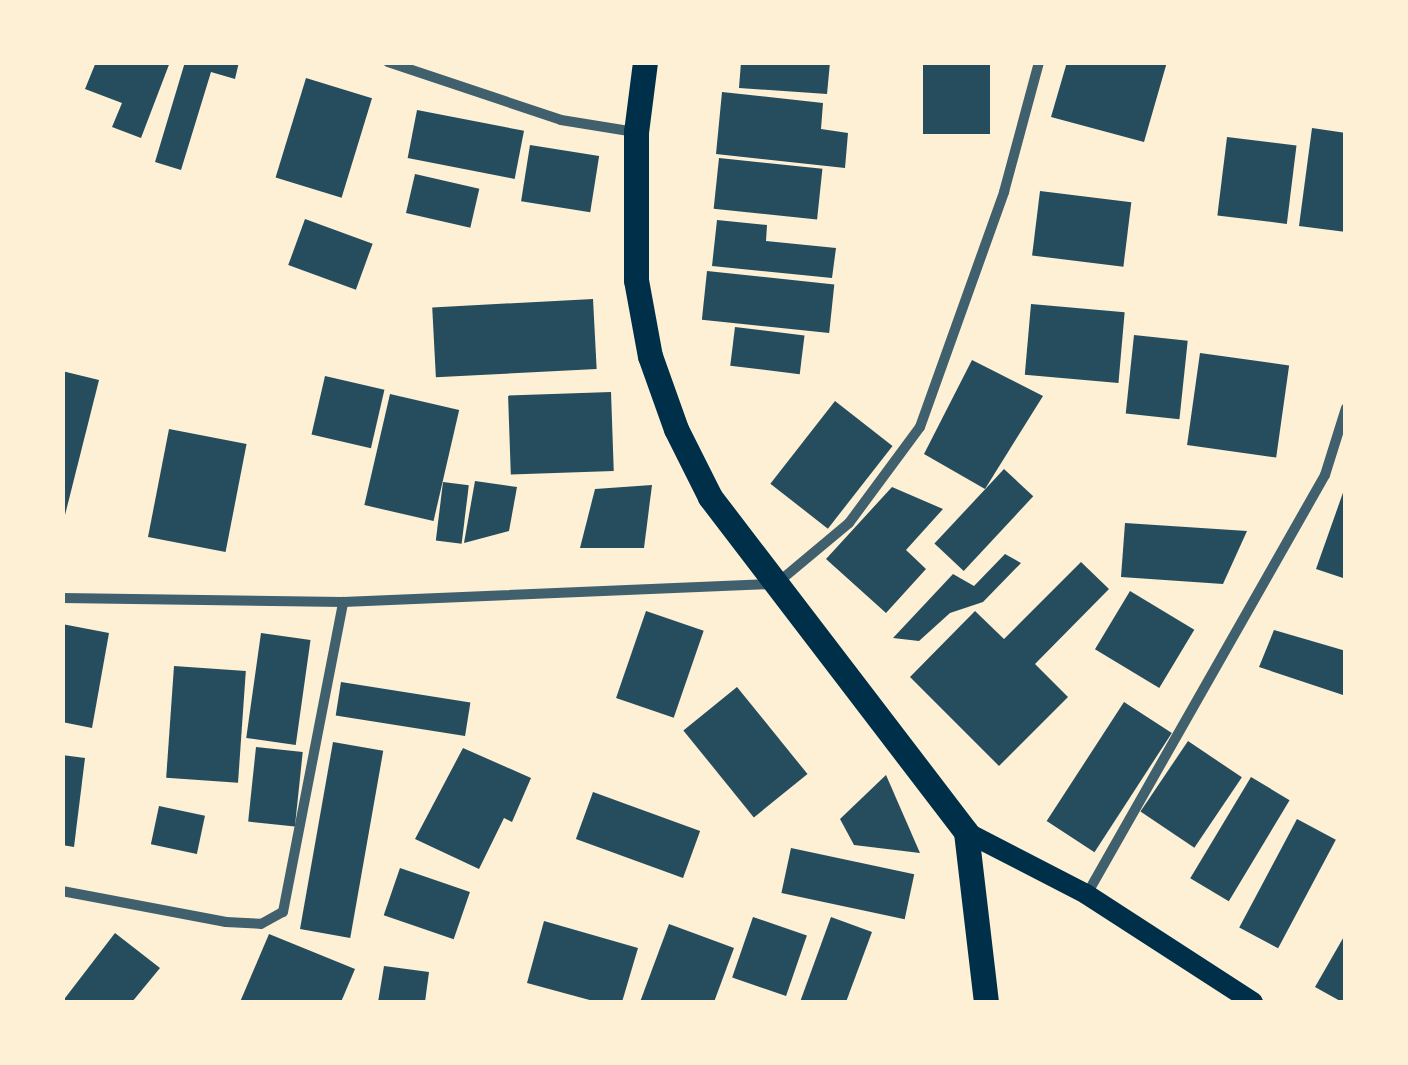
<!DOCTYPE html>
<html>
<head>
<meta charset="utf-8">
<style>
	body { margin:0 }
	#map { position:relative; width:1408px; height:1065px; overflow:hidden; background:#fdf0d5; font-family:"Asap Condensed",sans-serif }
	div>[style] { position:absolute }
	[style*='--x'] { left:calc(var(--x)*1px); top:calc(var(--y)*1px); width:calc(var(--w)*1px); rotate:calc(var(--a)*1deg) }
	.building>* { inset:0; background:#264d5e; transform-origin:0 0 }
	.minor>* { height:10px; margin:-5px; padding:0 5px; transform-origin:5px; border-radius:5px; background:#3f606c }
	.secondary>* { height:20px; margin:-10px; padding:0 10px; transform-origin:10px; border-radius:10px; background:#003049 }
	.primary>* { height:25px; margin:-12.5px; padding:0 12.5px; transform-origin:12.5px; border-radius:12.5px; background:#003049 }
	span { translate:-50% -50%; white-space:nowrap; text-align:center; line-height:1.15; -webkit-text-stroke:10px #fdf0d5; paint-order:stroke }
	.frame { position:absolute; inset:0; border:65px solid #fdf0d5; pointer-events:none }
</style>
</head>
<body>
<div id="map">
	<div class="building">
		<div style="clip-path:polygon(96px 62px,170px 62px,141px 138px,112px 127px,122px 103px,85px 89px)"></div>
		<div style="clip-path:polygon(185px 62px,239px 62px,235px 79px,211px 72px,181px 170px,155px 162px)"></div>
		<div style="clip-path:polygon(741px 62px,830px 62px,827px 94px,739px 88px)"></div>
		<div style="left:923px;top:62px;width:67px;height:72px"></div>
		<div style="clip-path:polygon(1067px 62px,1167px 62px,1144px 142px,1051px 117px)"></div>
		<div style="left:306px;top:78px;width:69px;height:104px;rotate:17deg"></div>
		<div style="clip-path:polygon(722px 92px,823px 103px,821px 129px,848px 133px,845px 168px,716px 154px)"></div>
		<div style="left:417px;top:110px;width:109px;height:49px;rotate:11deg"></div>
		<div style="clip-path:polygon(1312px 128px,1346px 133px,1346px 232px,1299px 226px)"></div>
		<div style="left:1227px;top:137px;width:70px;height:79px;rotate:7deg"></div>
		<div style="left:530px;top:145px;width:70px;height:57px;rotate:9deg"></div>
		<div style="left:719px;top:158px;width:104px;height:51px;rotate:6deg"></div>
		<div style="left:415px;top:174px;width:66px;height:40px;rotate:13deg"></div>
		<div style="left:1040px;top:191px;width:92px;height:65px;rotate:7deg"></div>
		<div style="left:305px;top:219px;width:72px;height:49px;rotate:20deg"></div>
		<div style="clip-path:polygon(717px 220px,767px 225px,766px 241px,836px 248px,832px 278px,712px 266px)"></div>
		<div style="left:707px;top:271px;width:128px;height:49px;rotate:6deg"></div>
		<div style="left:593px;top:299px;width:70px;height:161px;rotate:87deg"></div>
		<div style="left:1031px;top:304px;width:94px;height:71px;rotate:5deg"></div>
		<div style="left:735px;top:327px;width:70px;height:39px;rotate:7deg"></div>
		<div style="left:1134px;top:335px;width:54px;height:79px;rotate:6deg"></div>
		<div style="left:1200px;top:353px;width:90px;height:93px;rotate:8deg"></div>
		<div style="clip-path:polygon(972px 360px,1043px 396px,985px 489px,924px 454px)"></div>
		<div style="clip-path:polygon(62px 371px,99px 380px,64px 519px,62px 519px)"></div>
		<div style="left:325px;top:376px;width:61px;height:60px;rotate:13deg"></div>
		<div style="left:611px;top:392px;width:79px;height:103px;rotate:88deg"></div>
		<div style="left:390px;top:394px;width:71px;height:114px;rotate:13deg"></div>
		<div style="left:835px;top:401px;width:73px;height:105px;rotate:38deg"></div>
		<div style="left:169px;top:429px;width:79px;height:110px;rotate:11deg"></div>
		<div style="left:1004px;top:469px;width:40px;height:102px;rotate:43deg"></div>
		<div style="clip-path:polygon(475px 481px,517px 487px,509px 531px,464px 543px)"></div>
		<div style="left:443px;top:482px;width:26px;height:59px;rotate:7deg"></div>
		<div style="clip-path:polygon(652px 485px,644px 548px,580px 548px,595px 489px)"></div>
		<div style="clip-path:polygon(892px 487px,943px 509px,906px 550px,926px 569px,886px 613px,826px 559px)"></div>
		<div style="clip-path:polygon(1345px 487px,1346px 487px,1346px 579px,1316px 569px)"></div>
		<div style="clip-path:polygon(1125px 523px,1247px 531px,1223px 584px,1121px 577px)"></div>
		<div style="clip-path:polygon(1005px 554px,1021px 563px,983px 602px,950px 613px,919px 641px,893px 638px,953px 574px,974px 586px)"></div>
		<div style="clip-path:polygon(1081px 562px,1109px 589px,1035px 664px,1068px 697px,999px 766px,910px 677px,975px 611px,1004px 639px)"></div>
		<div style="left:1130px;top:591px;width:75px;height:68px;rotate:31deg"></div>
		<div style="left:646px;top:611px;width:61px;height:92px;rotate:19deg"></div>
		<div style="clip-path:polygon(62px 624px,109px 633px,92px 728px,62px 722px)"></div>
		<div style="clip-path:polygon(1274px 630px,1346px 651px,1346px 696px,1259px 667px)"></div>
		<div style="left:261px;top:633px;width:50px;height:106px;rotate:8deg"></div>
		<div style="left:174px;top:666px;width:72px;height:112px;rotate:4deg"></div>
		<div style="left:341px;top:682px;width:131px;height:34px;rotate:9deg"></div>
		<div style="left:737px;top:687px;width:112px;height:69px;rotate:51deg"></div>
		<div style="left:1124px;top:702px;width:57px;height:142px;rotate:33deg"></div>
		<div style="left:1188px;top:741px;width:65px;height:85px;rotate:34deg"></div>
		<div style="left:333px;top:742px;width:51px;height:190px;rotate:10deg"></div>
		<div style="left:256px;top:747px;width:47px;height:75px;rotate:6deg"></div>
		<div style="clip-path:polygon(463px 748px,531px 778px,512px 822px,504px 818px,479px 869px,415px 839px)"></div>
		<div style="clip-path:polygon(62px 755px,85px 758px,74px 847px,62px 845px)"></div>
		<div style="clip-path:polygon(886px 775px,920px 853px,854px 845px,840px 819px)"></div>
		<div style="left:1251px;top:777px;width:45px;height:118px;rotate:31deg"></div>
		<div style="left:593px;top:792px;width:114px;height:50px;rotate:20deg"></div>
		<div style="left:159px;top:806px;width:47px;height:39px;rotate:12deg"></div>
		<div style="left:1297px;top:819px;width:44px;height:123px;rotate:28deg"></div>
		<div style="left:791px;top:848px;width:126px;height:46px;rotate:12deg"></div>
		<div style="left:400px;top:868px;width:74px;height:50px;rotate:19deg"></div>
		<div style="left:753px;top:917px;width:57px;height:64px;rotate:19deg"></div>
		<div style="clip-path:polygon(831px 917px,872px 932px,846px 1002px,800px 1002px)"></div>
		<div style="clip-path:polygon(544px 921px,638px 948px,622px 1002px,597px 1002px,527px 983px)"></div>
		<div style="clip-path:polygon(669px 924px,734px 948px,714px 1002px,640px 1002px)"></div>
		<div style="clip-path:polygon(115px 933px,160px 968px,132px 1002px,62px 1002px)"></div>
		<div style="clip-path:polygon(1346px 933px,1346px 1002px,1342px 1002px,1315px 987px)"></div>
		<div style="clip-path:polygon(269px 934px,355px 969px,341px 1002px,240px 1002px)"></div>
		<div style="clip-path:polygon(384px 966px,429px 972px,425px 1002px,378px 1002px)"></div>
	</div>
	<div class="minor">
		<div style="--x:388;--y:62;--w:182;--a:18.5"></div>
		<div style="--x:561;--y:120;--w:75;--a:9.2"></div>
		<div style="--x:62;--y:598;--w:281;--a:0.8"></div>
		<div style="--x:343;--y:602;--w:433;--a:-2.4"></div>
		<div style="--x:776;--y:584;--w:95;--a:-39.9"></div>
		<div style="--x:849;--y:523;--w:119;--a:-53.5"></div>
		<div style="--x:920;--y:427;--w:250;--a:-70.3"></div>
		<div style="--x:1004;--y:192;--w:135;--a:-74.9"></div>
		<div style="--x:62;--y:891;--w:167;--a:10.7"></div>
		<div style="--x:226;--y:922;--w:35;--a:3"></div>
		<div style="--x:261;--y:924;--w:25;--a:-29"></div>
		<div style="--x:283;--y:912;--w:316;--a:-79"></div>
		<div style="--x:1087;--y:894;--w:482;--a:-60.4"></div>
		<div style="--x:1325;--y:475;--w:70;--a:-72.6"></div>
	</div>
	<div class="secondary">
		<div style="--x:966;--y:832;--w:135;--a:27.3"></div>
		<div style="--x:1086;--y:894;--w:199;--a:32.9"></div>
	</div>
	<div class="primary">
		<div style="--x:645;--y:62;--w:71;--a:97.3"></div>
		<div style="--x:636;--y:132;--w:148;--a:90"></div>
		<div style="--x:636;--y:280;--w:77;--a:79.6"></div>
		<div style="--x:650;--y:356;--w:77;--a:70.4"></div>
		<div style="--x:676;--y:429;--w:76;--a:63.4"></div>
		<div style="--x:710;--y:497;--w:422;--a:52.6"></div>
		<div style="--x:966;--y:832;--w:171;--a:83.3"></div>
	</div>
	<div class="frame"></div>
</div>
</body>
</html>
